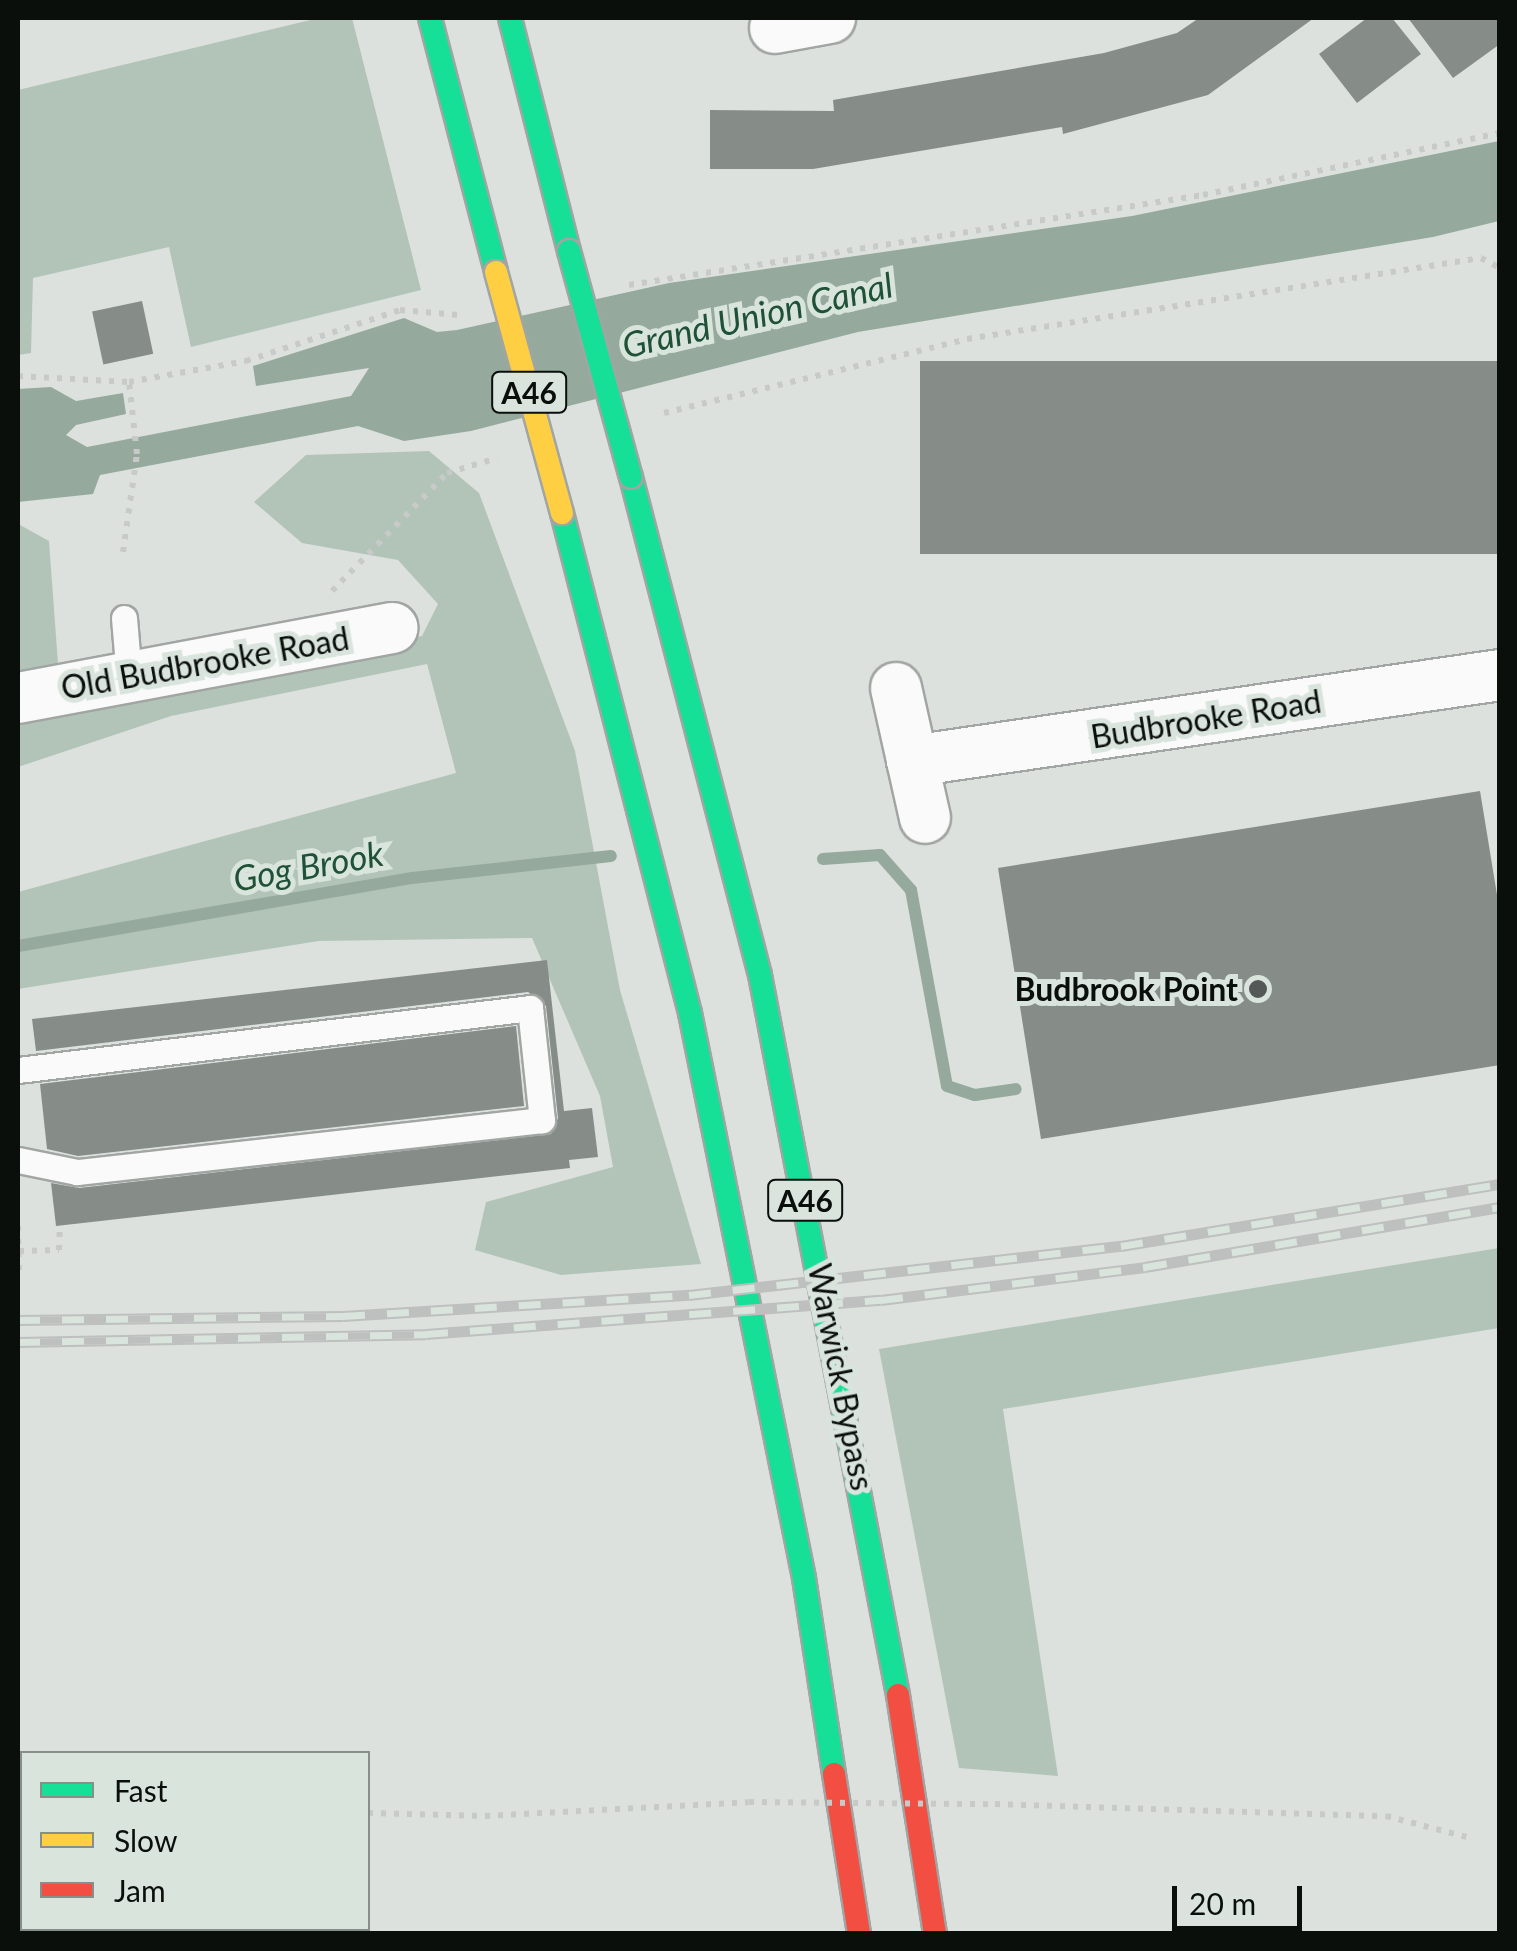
<!DOCTYPE html>
<html>
<head>
<meta charset="utf-8">
<style>
	body { margin:0 }
	#map { position:relative; width:1517px; height:1951px; overflow:hidden; background:#dce1de; font-family:Lato,sans-serif }
	div>[style] { position:absolute }
	[style*='--x'] { left:calc(var(--x)*1px); top:calc(var(--y)*1px); width:calc(var(--w)*1px); rotate:calc(var(--a)*1deg) }
	.forest>* { inset:0; background:#b2c4b8 }
	.water>* { inset:0; background:#95aa9d }
	.stream>* { height:12px; margin:-6px; padding:0 6px; transform-origin:6px; border-radius:6px; background:#95aa9d }
	.building>* { inset:0; background:#868d89; transform-origin:0 0 }
	.path>* { height:6px; margin-top:-3px; transform-origin:0; background:repeating-linear-gradient(90deg,#c8cac9 0 5px,transparent 0 13px) }
	.roads { filter:drop-shadow(2px 0 #a1a5a3) drop-shadow(-2px 0 #a1a5a3) drop-shadow(0 2px #a1a5a3) drop-shadow(0 -2px #a1a5a3) }
	.lane>* { height:25px; margin:-12.5px; padding:0 12.5px; transform-origin:12.5px; border-radius:12.5px; background:#fafafa }
	.street>* { height:50px; margin:-25px; padding:0 25px; transform-origin:25px; border-radius:25px; background:#fafafa }
	.fast>* { height:22px; margin:-11px; padding:0 11px; transform-origin:11px; border-radius:11px; background:#16e098 }
	.jam>* { height:22px; margin:-11px; padding:0 11px; transform-origin:11px; border-radius:11px; background:#f24e42 }
	.rail>* { height:11px; margin-top:-5.5px; transform-origin:0; background:repeating-linear-gradient(90deg,#d9e4dd 0 22px,#bec0bf 0 44px); box-sizing:border-box; border-block:2px solid #bec0bf }
	.path-bridge>* { height:6px; margin-top:-3px; transform-origin:0; background:repeating-linear-gradient(90deg,#c8cac9 0 5px,transparent 0 13px) }
	.bridges { filter:drop-shadow(2px 0 #a1a5a3) drop-shadow(-2px 0 #a1a5a3) drop-shadow(0 2px #a1a5a3) drop-shadow(0 -2px #a1a5a3) }
	.fast-bridge>* { height:22px; margin:-11px; padding:0 11px; transform-origin:11px; border-radius:11px; background:#16e098 }
	.slow-bridge>* { height:22px; margin:-11px; padding:0 11px; transform-origin:11px; border-radius:11px; background:#ffcf43 }
	.dots>* { width:28px; height:28px; translate:-50% -50%; box-sizing:border-box; border:5px solid #d9e4dd; border-radius:50% }
	span { translate:-50% -50%; white-space:nowrap; text-align:center; line-height:1.15; -webkit-text-stroke:10px #d9e4dd; paint-order:stroke }
	.shield-label span { padding:2px 8px; background:#d9e4dd; border:2px solid; border-radius:8px; -webkit-text-stroke-width:0 }
	.shield-label { font-size:30px; color:#0b0f0c; font-weight:700 }
	.street-label { font-size:32px; color:#0b0f0c }
	.poi-label { font-size:32px; color:#0b0f0c; font-weight:700 }
	.right { translate:-100% -50%; text-align:right }
	.water-label { font-size:35px; color:#1e5135; font-style:italic }
	.frame { position:absolute; inset:0; border:20px solid #0b0f0c; pointer-events:none }
	.legend { position:absolute; left:20px; top:1751px; width:350px; height:180px; box-sizing:border-box; background:#d9e4dd; border:2px solid #878f89; margin:0; padding:12px 18px; list-style:none; font-size:30px; color:#0b0f0c }
	.legend li { display:flex; align-items:center; gap:20px; height:50px }
	.legend b { width:50px; border:2px solid #878f89 }
	.scale { position:absolute; left:1172px; top:1886px; width:130px; height:45px; box-sizing:border-box; border:5px solid #0b0f0c; border-top:0; padding-left:12px; font-size:30px; line-height:35px; white-space:nowrap; color:#0b0f0c; -webkit-text-stroke:8px #d9e4dd; paint-order:stroke }
</style>
</head>
<body>
<div id="map">
	<div class="forest">
		<div style="clip-path:polygon(319px 18px,352px 18px,421px 290px,191px 347px,169px 247px,33px 278px,31px 353px,18px 355px,18px 90px)"></div>
		<div style="clip-path:polygon(429px 451px,479px 493px,575px 751px,620px 990px,701px 1264px,561px 1275px,475px 1250px,486px 1202px,613px 1167px,600px 1096px,532px 938px,319px 941px,18px 989px,18px 892px,456px 773px,427px 664px,171px 716px,18px 767px,18px 706px,422px 636px,438px 604px,398px 560px,302px 543px,254px 502px,306px 455px)"></div>
		<div style="clip-path:polygon(20px 525px,49px 541px,58px 664px,18px 671px)"></div>
		<div style="clip-path:polygon(1499px 1248px,1499px 1328px,1003px 1409px,1058px 1776px,959px 1768px,879px 1349px)"></div>
	</div>
	<div class="water">
		<div style="clip-path:polygon(1499px 141px,1499px 221px,1433px 237px,858px 332px,471px 431px,404px 441px,358px 426px,100px 475px,93px 494px,18px 502px,18px 389px,51px 387px,76px 401px,123px 393px,126px 414px,76px 425px,66px 435px,87px 447px,351px 396px,369px 368px,256px 386px,253px 366px,404px 318px,437px 332px,457px 330px,669px 283px,1132px 216px)"></div>
	</div>
	<div class="stream">
		<div style="--x:823;--y:859;--w:57;--a:-4"></div>
		<div style="--x:880;--y:855;--w:47;--a:48.5"></div>
		<div style="--x:911;--y:890;--w:199;--a:79.6"></div>
		<div style="--x:947;--y:1086;--w:29;--a:18"></div>
		<div style="--x:975;--y:1095;--w:41;--a:-8.3"></div>
		<div style="--x:18;--y:946;--w:400;--a:-9.8"></div>
		<div style="--x:412;--y:878;--w:200;--a:-6.3"></div>
	</div>
	<div class="building">
		<div style="clip-path:polygon(1199px 18px,1314px 18px,1208px 95px,1063px 134px,1062px 127px,813px 169px,710px 169px,710px 110px,834px 111px,833px 100px,1104px 53px,1177px 33px)"></div>
		<div style="clip-path:polygon(1367px 18px,1392px 18px,1421px 54px,1357px 103px,1319px 54px)"></div>
		<div style="clip-path:polygon(1408px 18px,1500px 18px,1500px 44px,1453px 78px)"></div>
		<div style="left:142px;top:301px;width:54px;height:51px;rotate:78deg"></div>
		<div style="left:1500px;top:361px;width:193px;height:580px;rotate:90deg"></div>
		<div style="clip-path:polygon(1480px 791px,1500px 913px,1500px 1065px,1041px 1139px,998px 868px)"></div>
		<div style="clip-path:polygon(547px 960px,564px 1111px,592px 1108px,598px 1157px,569px 1160px,570px 1168px,56px 1226px,51px 1183px,79px 1188px,551px 1134px,558px 1118px,546px 1006px,528px 992px,36px 1051px,32px 1019px)"></div>
		<div style="clip-path:polygon(516px 1026px,524px 1106px,78px 1156px,47px 1149px,40px 1084px)"></div>
	</div>
	<div class="path">
		<div style="--x:629;--y:285;--w:581;--a:-8.91"></div>
		<div style="--x:1203;--y:195;--w:303;--a:-11.8"></div>
		<div style="--x:18;--y:376;--w:111;--a:3.1"></div>
		<div style="--x:129;--y:382;--w:119;--a:-10.2"></div>
		<div style="--x:246;--y:361;--w:162;--a:-18.3"></div>
		<div style="--x:400;--y:310;--w:59;--a:4.8"></div>
		<div style="--x:664;--y:413;--w:312;--a:-13.7"></div>
		<div style="--x:967;--y:339;--w:520;--a:-8.96"></div>
		<div style="--x:1481;--y:258;--w:21;--a:28"></div>
		<div style="--x:123;--y:552;--w:99;--a:-81.9"></div>
		<div style="--x:137;--y:454;--w:72;--a:-96.3"></div>
		<div style="--x:332;--y:591;--w:165;--a:-45.7"></div>
		<div style="--x:447;--y:473;--w:52;--a:-16.7"></div>
		<div style="--x:18;--y:1226;--w:44;--a:88.7"></div>
		<div style="--x:19;--y:1251;--w:40;--a:-1.4"></div>
		<div style="--x:59;--y:1250;--w:24;--a:-88"></div>
		<div style="--x:995;--y:1804;--w:391;--a:1.8"></div>
		<div style="--x:1386;--y:1816;--w:91;--a:14.6"></div>
		<div style="--x:18;--y:1805;--w:4;--a:0"></div>
		<div style="--x:368;--y:1813;--w:117;--a:1.5"></div>
		<div style="--x:485;--y:1816;--w:264;--a:-3"></div>
	</div>
	<div class="roads">
		<div class="lane">
			<div style="--x:124;--y:618;--w:59;--a:85.2"></div>
			<div style="--x:18;--y:1070;--w:516;--a:-6.9"></div>
			<div style="--x:530;--y:1008;--w:113;--a:83.9"></div>
			<div style="--x:542;--y:1120;--w:468;--a:173.6"></div>
			<div style="--x:77;--y:1172;--w:60;--a:-168.5"></div>
		</div>
		<div class="street">
			<div style="--x:775;--y:28;--w:56;--a:-10.3"></div>
			<div style="--x:896;--y:688;--w:133;--a:77.4"></div>
			<div style="--x:18;--y:698;--w:381;--a:-10.6"></div>
			<div style="--x:912;--y:761;--w:594;--a:-8.32"></div>
		</div>
		<div class="fast">
			<div style="--x:430;--y:18;--w:262;--a:75.4"></div>
			<div style="--x:510;--y:18;--w:240;--a:75.8"></div>
			<div style="--x:631;--y:477;--w:514;--a:75.48"></div>
			<div style="--x:760;--y:975;--w:733;--a:79.15"></div>
			<div style="--x:562;--y:513;--w:516;--a:75.64"></div>
			<div style="--x:690;--y:1013;--w:576;--a:78.59"></div>
			<div style="--x:804;--y:1578;--w:198;--a:81.3"></div>
		</div>
		<div class="jam">
			<div style="--x:898;--y:1695;--w:242;--a:81.2"></div>
			<div style="--x:834;--y:1774;--w:162;--a:81.1"></div>
		</div>
	</div>
	<div class="rail">
		<div style="--x:18;--y:1320;--w:325;--a:-0.7"></div>
		<div style="--x:343;--y:1316;--w:347;--a:-3.5"></div>
		<div style="--x:689;--y:1295;--w:435;--a:-6.5"></div>
		<div style="--x:1121;--y:1246;--w:384;--a:-9.3"></div>
		<div style="--x:18;--y:1342;--w:408;--a:-1.1"></div>
		<div style="--x:426;--y:1334;--w:456;--a:-4.3"></div>
		<div style="--x:881;--y:1300;--w:266;--a:-7.1"></div>
		<div style="--x:1145;--y:1267;--w:360;--a:-9.6"></div>
	</div>
	<div class="path-bridge">
		<div style="--x:749;--y:1802;--w:246;--a:0.5"></div>
	</div>
	<div class="bridges">
		<div class="fast-bridge">
			<div style="--x:569;--y:251;--w:234;--a:74.7"></div>
		</div>
		<div class="slow-bridge">
			<div style="--x:496;--y:272;--w:250;--a:74.7"></div>
		</div>
	</div>
	<div class="dots">
		<div style="left:1258px;top:989px;background:#545856"></div>
	</div>
	<div class="shield-label">
		<span style="left:529px;top:392px">A46</span>
		<span style="left:805px;top:1200px">A46</span>
	</div>
	<div class="street-label">
		<span style="left:205px;top:663px;rotate:-10deg">Old Budbrooke Road</span>
		<span style="left:1206px;top:719px;rotate:-9deg">Budbrooke Road</span>
		<span style="left:841px;top:1377px;rotate:79deg">Warwick Bypass</span>
	</div>
	<div class="poi-label">
		<span class="right" style="left:1238px;top:989px">Budbrook Point</span>
	</div>
	<div class="water-label">
		<span style="left:757px;top:314px;rotate:-13deg">Grand Union Canal</span>
		<span style="left:308px;top:865px;rotate:-10deg">Gog Brook</span>
	</div>
	<div class="frame"></div>
	<ul class="legend">
	<li><b style="height:12px;background:#16e098"></b>Fast</li>
	<li><b style="height:12px;background:#ffcf43"></b>Slow</li>
	<li><b style="height:12px;background:#f24e42"></b>Jam</li>
	</ul>
	<div class="scale">20 m</div>
</div>
</body>
</html>
